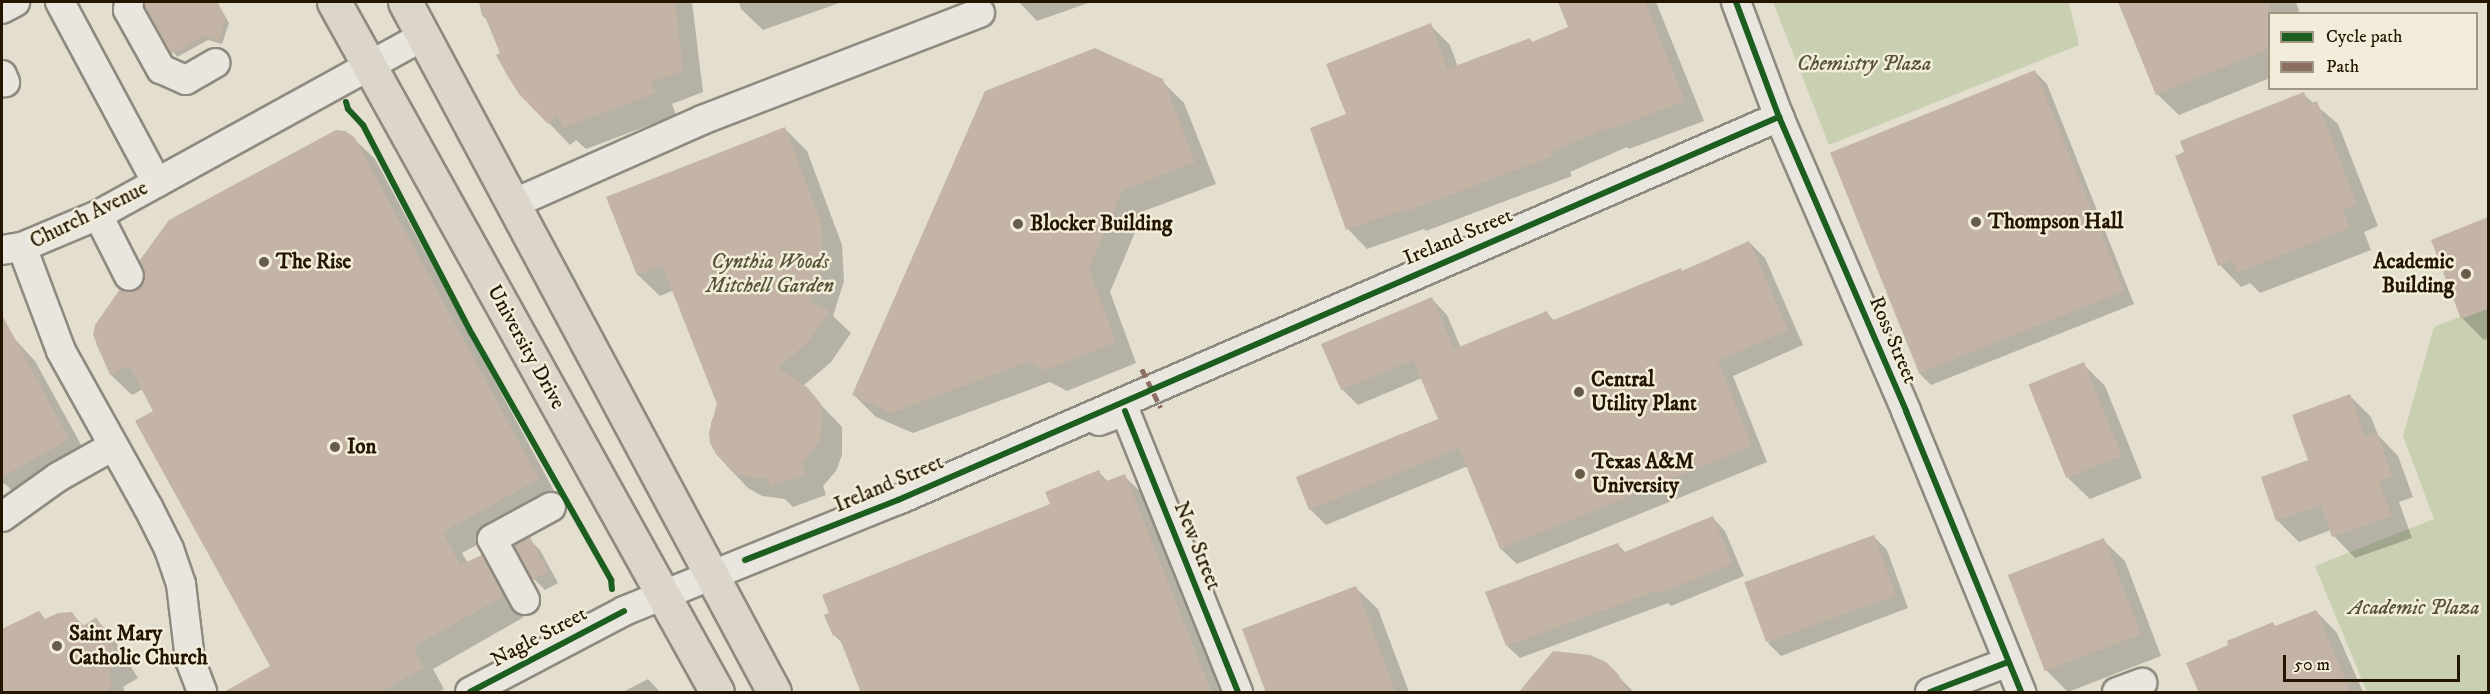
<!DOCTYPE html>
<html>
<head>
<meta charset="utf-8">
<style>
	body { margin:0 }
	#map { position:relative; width:2490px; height:694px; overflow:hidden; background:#e3dece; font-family:"IM FELL DW Pica",serif }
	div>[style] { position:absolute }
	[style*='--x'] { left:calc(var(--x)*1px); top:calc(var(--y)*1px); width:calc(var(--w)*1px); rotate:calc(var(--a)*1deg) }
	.green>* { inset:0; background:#c8d0b1 }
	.shadow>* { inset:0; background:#0003 }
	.building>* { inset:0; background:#c4b4a6; transform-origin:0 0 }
	.roads { filter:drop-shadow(2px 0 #8f8a7f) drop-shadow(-2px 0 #8f8a7f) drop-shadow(0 2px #8f8a7f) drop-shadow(0 -2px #8f8a7f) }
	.minor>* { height:28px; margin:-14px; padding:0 14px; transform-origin:14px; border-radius:14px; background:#e9e6df }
	.major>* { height:33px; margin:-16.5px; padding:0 16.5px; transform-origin:16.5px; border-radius:16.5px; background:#dcd6ca }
	.quiet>* { height:4.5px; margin-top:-2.25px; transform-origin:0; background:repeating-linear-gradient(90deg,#8d6e63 0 9px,transparent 0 13.5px) }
	.cycleway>* { height:6px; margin:-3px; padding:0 3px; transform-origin:3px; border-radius:3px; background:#1b5e20 }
	.dots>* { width:16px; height:16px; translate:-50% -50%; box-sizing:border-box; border:3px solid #f2edda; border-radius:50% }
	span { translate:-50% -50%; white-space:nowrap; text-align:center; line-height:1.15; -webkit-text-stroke:5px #f2edda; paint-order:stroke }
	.park-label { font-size:21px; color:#565336; font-style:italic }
	.street-label { font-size:21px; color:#241501 }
	.poi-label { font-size:21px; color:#241501; font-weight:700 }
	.left { translate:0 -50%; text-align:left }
	.right { translate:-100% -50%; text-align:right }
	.frame { position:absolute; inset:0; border:3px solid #241501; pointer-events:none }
	.legend { position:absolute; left:2268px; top:12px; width:210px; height:78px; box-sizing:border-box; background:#f2edda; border:2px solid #a09783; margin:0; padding:8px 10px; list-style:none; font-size:18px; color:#241501 }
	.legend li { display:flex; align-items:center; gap:12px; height:30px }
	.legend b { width:30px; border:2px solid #a09783 }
	.scale { position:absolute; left:2283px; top:655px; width:177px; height:27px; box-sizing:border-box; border:3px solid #241501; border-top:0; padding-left:8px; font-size:18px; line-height:21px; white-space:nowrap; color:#241501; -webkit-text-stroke:4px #f2edda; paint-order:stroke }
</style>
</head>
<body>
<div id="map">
	<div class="green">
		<div style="clip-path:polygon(1773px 2px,2069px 2px,2079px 45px,1829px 145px)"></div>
		<div style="clip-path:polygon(2488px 306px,2488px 692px,2367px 692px,2315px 566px,2434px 519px,2403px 436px,2434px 327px)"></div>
	</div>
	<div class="shadow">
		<div style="clip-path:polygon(146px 2px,217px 2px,229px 23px,222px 44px,208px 40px,177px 57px,147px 6px)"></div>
		<div style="clip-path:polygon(479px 2px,692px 2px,703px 92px,672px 104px,676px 115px,586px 149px,576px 140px,570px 145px,549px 123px,502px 54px,489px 22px,482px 15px)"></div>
		<div style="clip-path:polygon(739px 2px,842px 2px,763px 30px,741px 9px)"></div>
		<div style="clip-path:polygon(1019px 2px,1091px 2px,1037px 21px)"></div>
		<div style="clip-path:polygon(1559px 2px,1656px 2px,1704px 121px,1629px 149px,1627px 147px,1570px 172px,1572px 176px,1426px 231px,1424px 229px,1367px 249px,1348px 229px,1348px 115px,1430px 25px,1450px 45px,1458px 67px,1533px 43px,1570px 28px)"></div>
		<div style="clip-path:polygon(2120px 2px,2296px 2px,2300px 14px,2270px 14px,2270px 78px,2179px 115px,2157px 94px)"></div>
		<div style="clip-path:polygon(2034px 71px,2047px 84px,2134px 304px,1931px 385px,1919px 373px)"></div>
		<div style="clip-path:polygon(1162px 81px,1184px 103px,1216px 184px,1144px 211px,1110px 292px,1136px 363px,1067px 391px,1050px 382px,913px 433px,876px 417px,854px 395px)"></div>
		<div style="clip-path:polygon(2303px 94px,2338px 124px,2378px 226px,2364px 232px,2371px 250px,2260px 293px,2250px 283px,2241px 287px,2220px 265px)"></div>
		<div style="clip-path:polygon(785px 129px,807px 151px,842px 245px,844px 281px,833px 316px,851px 333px,831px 362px,803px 386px,842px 427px,842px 455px,836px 471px,823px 486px,826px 495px,793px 507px,785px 499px,762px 496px,748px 488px,726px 465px,711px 442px,711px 423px,718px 404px,674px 290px,660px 296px,638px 275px,608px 198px)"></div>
		<div style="clip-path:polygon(353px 138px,375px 159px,559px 500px,462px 553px,468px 563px,482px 557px,503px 578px,524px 617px,433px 669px,444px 689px,438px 692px,244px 692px,272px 667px,155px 411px,143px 389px,132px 395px,111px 375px,96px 343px,97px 325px,129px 294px,144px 286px)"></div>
		<div style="clip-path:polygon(2488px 219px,2488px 338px,2484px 340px,2462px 318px,2433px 240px)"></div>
		<div style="clip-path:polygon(1749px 242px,1765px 258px,1803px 345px,1733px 376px,1767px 462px,1517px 564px,1501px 549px,1468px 466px,1326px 525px,1310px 509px,1440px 420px,1422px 378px,1358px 405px,1342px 389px,1432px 299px,1447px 315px,1461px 348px,1546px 313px,1555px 321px,1682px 272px)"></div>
		<div style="clip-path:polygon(2px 325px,35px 361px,90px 461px,21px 499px,5px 484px,2px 484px)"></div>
		<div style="clip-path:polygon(2083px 364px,2105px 386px,2142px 478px,2090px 499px,2068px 478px)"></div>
		<div style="clip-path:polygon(2349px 395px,2371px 417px,2378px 435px,2398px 456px,2413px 497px,2399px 502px,2412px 538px,2355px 558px,2334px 536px,2331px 530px,2299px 542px,2277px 520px)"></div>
		<div style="clip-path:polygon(1099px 472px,1108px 482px,1124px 476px,1146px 497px,1224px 692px,862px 692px,844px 645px,834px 635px,1052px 505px)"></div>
		<div style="clip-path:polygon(1713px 518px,1725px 531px,1744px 576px,1671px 606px,1668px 603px,1520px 658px,1507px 646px,1617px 544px,1626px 553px)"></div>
		<div style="clip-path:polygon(1874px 537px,1887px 550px,1908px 608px,1781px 656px,1768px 643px)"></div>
		<div style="clip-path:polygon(529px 539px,540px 550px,558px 583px,545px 590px,534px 579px,516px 546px)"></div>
		<div style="clip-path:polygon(2103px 540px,2125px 561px,2161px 656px,2068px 692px,2046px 670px)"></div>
		<div style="clip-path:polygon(1356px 588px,1378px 609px,1409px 692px,1267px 692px)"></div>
		<div style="clip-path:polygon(2316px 611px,2337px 633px,2363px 692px,2200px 692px,2276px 628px)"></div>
		<div style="clip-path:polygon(39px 613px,46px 620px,72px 614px,85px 627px,96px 619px,112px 636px,138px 678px,123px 687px,125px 692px,2px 692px,2px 631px)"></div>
		<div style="clip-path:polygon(1605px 664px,1634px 692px,1525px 692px)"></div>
		<div style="clip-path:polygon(648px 679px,660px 692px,623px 692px)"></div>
	</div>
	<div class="building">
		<div style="clip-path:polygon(145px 2px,217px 2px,226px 18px,219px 41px,204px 36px,172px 54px,145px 7px)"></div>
		<div style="clip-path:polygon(479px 2px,675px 2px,683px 71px,651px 82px,656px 93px,563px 128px,558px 115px,548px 124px,519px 94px,507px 75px,496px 55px,500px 53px)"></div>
		<div style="clip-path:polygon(1558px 2px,1645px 2px,1685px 101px,1608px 130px,1607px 128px,1551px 152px,1553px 156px,1405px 212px,1405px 209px,1346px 230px,1310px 128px,1346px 114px,1326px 64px,1431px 23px,1447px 69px,1530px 38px,1532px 42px,1568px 27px)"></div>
		<div style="clip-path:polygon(2118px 2px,2270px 2px,2270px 48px,2156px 95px)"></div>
		<div style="clip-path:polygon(1095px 48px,1163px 79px,1195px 162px,1123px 190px,1089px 269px,1116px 342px,1045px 370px,1027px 362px,891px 413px,852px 395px,985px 91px)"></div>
		<div style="left:2035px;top:70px;width:238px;height:221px;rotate:68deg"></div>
		<div style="clip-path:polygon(2304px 92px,2308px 104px,2317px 101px,2357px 204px,2343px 210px,2350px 228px,2237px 273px,2232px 260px,2218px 266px,2175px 156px,2184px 152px,2180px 141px)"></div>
		<div style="clip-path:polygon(785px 127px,821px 222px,823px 259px,810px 301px,830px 311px,809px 341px,778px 368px,808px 388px,821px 404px,823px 418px,819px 441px,802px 464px,806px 474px,770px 486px,768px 478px,754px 478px,733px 472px,716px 454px,710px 443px,709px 433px,717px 404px,662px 265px,637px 275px,606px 197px)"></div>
		<div style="clip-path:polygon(336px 130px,345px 131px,354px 137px,539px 479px,443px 532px,460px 565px,482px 555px,504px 596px,413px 647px,424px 668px,380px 692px,222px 693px,270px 666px,135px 421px,153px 411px,129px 365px,110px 375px,93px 335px,95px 325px,120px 289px,129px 292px,142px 285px,145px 276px,140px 260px,169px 220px)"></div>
		<div style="clip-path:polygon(2488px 217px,2488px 309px,2461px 319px,2431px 240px)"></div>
		<div style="clip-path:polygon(1749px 241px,1788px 330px,1718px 361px,1752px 446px,1500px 549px,1459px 448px,1309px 510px,1296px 477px,1438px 419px,1413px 360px,1341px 390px,1321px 344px,1432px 297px,1454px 349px,1547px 311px,1551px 321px,1681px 268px,1682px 271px)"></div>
		<div style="clip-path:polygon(2px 315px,69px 439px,2px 477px)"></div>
		<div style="left:2084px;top:362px;width:101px;height:60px;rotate:68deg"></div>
		<div style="clip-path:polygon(2350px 394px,2365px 437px,2377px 432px,2392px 476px,2379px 481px,2392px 516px,2332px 537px,2321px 505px,2276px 521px,2261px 477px,2308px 460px,2292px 415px)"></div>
		<div style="clip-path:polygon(1099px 470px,1104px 482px,1125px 474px,1212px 693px,861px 693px,838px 634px,833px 636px,824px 615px,829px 613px,822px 595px,1050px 504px,1045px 492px)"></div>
		<div style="clip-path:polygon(1713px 516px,1732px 564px,1657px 594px,1656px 591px,1506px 646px,1485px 592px,1618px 543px,1622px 553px)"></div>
		<div style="left:1874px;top:535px;width:64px;height:138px;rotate:70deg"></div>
		<div style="left:530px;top:537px;width:39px;height:18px;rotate:63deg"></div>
		<div style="left:2104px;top:538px;width:103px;height:103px;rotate:69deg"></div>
		<div style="clip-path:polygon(1356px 586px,1396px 693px,1266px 693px,1242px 629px)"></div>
		<div style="clip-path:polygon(2316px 610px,2351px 693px,2199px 693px,2186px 663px,2228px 645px,2227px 641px,2273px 622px,2275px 626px)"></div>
		<div style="clip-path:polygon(39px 611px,45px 619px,58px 613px,72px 612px,82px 627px,96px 617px,122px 662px,108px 670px,112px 682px,110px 688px,103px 693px,2px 693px,2px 629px)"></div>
		<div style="clip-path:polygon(1553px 651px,1590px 655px,1606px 662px,1618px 674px,1629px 693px,1518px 693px)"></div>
	</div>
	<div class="roads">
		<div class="minor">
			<div style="--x:60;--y:2;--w:205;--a:61.8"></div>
			<div style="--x:129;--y:2;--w:8;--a:97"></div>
			<div style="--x:128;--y:10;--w:68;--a:60.8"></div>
			<div style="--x:161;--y:69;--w:27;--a:24"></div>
			<div style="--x:186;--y:80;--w:34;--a:-30"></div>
			<div style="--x:1736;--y:2;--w:123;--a:69.5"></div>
			<div style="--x:1779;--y:117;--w:320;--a:66.6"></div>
			<div style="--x:1906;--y:411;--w:304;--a:67.7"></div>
			<div style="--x:2;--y:9;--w:15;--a:-28"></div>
			<div style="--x:2;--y:75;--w:8;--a:67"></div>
			<div style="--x:515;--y:203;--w:205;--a:-23.9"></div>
			<div style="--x:702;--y:120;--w:298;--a:-21.1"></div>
			<div style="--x:98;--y:215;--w:68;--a:63.1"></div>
			<div style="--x:22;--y:247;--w:111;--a:69.4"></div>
			<div style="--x:61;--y:351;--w:179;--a:60.9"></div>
			<div style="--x:148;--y:507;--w:47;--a:63.4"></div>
			<div style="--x:169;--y:549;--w:37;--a:71"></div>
			<div style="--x:181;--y:584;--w:77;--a:83.2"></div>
			<div style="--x:190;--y:660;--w:34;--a:69"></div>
			<div style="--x:2;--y:250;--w:20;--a:-9"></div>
			<div style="--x:22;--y:247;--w:82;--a:-22.8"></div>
			<div style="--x:98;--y:215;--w:372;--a:-28.8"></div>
			<div style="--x:1099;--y:421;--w:28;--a:-21"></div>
			<div style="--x:1125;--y:411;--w:303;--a:68.1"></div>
			<div style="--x:2;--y:517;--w:69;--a:-35.5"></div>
			<div style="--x:58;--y:477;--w:63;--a:-29.4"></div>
			<div style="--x:525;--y:600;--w:69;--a:-118.4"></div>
			<div style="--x:492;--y:539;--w:67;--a:-28.5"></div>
			<div style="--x:470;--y:692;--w:174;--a:-27.7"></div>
			<div style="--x:624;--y:611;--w:296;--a:-22.1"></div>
			<div style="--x:898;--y:500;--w:961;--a:-23.5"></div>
			<div style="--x:1930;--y:692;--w:84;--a:-21"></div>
			<div style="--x:2117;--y:692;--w:27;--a:-20"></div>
		</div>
		<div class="major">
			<div style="--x:334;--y:2;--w:789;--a:60.97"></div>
			<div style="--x:405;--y:2;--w:782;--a:61.86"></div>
		</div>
	</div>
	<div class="quiet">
		<div style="--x:1142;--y:369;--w:43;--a:64"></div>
	</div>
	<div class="cycleway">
		<div style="--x:1736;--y:2;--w:123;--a:69.5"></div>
		<div style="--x:1779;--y:117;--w:320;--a:66.6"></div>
		<div style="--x:1906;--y:411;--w:304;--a:67.7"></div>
		<div style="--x:346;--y:102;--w:7;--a:74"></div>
		<div style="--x:348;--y:109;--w:22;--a:47"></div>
		<div style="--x:363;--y:125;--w:236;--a:62.5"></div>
		<div style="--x:472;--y:334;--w:283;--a:60.5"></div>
		<div style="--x:611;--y:580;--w:9;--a:84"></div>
		<div style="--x:1125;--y:411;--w:303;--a:68.1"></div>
		<div style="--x:745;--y:560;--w:164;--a:-21.4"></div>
		<div style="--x:898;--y:500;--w:961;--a:-23.5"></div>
		<div style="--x:470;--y:692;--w:174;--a:-27.7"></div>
		<div style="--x:1930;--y:692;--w:84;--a:-21"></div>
	</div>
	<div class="dots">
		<div style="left:1976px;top:222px;background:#675b49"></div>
		<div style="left:1018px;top:224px;background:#675b49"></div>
		<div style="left:264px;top:262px;background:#675b49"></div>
		<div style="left:2466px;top:274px;background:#675b49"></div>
		<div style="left:1579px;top:392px;background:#675b49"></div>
		<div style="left:335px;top:447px;background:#675b49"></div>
		<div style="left:1580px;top:474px;background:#675b49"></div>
		<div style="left:57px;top:646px;background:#675b49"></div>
	</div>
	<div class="park-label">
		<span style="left:1864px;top:64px">Chemistry Plaza</span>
		<span style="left:770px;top:274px">Cynthia Woods<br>Mitchell Garden</span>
		<span style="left:2414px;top:608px">Academic Plaza</span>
	</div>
	<div class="street-label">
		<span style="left:89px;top:215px;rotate:-26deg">Church Avenue</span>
		<span style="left:1458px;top:237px;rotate:-23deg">Ireland Street</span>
		<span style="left:1893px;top:340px;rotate:67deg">Ross Street</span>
		<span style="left:526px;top:347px;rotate:61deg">University Drive</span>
		<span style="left:889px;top:484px;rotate:-23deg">Ireland Street</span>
		<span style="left:1197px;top:546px;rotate:68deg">New Street</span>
		<span style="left:539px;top:637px;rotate:-28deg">Nagle Street</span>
	</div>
	<div class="poi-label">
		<span class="left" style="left:1988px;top:222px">Thompson Hall</span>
		<span class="left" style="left:1030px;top:224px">Blocker Building</span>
		<span class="left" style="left:276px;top:262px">The Rise</span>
		<span class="right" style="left:2454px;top:274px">Academic<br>Building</span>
		<span class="left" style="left:1591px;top:392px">Central<br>Utility Plant</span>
		<span class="left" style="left:347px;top:447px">Ion</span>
		<span class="left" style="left:1592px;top:474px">Texas A&amp;M<br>University</span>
		<span class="left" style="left:69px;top:646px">Saint Mary<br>Catholic Church</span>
	</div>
	<div class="frame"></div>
	<ul class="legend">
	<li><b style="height:8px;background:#1b5e20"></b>Cycle path</li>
	<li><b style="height:8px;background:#8d6e63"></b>Path</li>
	</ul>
	<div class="scale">50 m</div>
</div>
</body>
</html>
